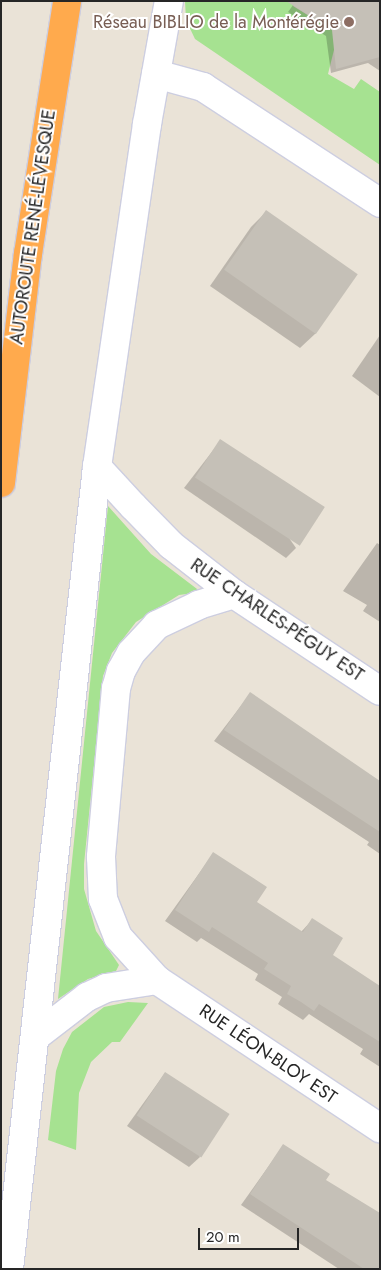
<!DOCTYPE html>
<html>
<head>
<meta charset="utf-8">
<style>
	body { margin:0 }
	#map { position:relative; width:381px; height:1270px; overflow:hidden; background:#eae3d7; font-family:Jost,sans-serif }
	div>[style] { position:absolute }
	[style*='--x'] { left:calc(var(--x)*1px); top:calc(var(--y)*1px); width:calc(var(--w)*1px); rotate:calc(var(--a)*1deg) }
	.green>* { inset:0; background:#a6e291 }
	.shadow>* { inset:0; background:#0003 }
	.building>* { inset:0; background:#c5c0b7; transform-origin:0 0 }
	.roads { filter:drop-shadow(1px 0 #cdcee0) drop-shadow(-1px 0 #cdcee0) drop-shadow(0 1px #cdcee0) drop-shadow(0 -1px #cdcee0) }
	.minor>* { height:28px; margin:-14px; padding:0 14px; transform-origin:14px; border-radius:14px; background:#fff }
	.tertiary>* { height:28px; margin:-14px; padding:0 14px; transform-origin:14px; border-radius:14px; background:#fff }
	.motorway>* { height:28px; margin:-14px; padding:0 14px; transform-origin:14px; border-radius:14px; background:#ffaa4d }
	.dots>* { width:14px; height:14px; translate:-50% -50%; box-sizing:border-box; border:2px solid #fff; border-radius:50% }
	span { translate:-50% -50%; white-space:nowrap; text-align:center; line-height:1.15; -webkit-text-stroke:4px #fff; paint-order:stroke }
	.education-label { font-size:18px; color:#785e54 }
	.right { translate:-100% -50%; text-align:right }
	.street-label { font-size:18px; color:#262626 }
	.frame { position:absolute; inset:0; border:2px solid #262626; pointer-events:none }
	.scale { position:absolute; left:198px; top:1228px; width:101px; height:22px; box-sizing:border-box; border:2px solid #262626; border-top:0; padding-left:6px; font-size:15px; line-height:18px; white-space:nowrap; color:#262626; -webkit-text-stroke:4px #fff; paint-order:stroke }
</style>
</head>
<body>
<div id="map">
	<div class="green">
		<div style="clip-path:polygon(185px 1px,296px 1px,293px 6px,343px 37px,334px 50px,328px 74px,354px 89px,361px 79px,380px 92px,380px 165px,195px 39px,186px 20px)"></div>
		<div style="clip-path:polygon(108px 506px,151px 554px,201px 592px,179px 595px,136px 622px,112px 653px,103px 676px,84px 864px,84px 889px,96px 931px,119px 965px,116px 971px,88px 979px,58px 999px)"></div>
		<div style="clip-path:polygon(128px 1002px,148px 1003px,120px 1042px,112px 1042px,91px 1062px,79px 1093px,76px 1150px,48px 1140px,56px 1071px,63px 1049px,72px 1032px,104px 1007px)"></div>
	</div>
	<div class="shadow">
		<div style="clip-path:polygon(296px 1px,380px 1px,380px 71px,368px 63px,331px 73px,326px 36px,288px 12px)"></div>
		<div style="clip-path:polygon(266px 212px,316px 333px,300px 348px,210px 286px,251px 227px)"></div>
		<div style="clip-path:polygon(380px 335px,380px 397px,352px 376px)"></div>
		<div style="clip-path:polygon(221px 440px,296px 548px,286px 558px,184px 488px)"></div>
		<div style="clip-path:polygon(377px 543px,380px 545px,380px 622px,363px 611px,367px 605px,343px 591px)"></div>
		<div style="clip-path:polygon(250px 694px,380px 785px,380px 854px,367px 845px,369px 842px,214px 741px)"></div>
		<div style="clip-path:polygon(213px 854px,255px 903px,301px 932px,312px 920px,331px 955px,380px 988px,380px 1067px,360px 1054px,363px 1049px,309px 1014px,303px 1020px,278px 1004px,282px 997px,255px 980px,258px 974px,201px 938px,197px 942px,165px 921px)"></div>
		<div style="clip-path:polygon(165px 1073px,200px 1157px,189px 1167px,127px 1126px)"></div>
		<div style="clip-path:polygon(283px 1146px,324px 1181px,380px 1269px,339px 1269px,241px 1205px)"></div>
	</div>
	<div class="building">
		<div style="clip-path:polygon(286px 1px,380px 1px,380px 57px,336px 69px,332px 30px)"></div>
		<div style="left:266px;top:210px;width:112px;height:73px;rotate:35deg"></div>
		<div style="left:220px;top:439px;width:125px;height:46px;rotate:33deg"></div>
		<div style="clip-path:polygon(250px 692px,380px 781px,380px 832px,224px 730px)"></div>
		<div style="clip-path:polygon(213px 852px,267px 887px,257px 902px,303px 932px,312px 918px,343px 938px,333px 955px,380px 986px,380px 1042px,319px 1004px,314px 1011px,301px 1002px,287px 994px,291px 986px,264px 969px,268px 963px,212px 927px,209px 932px,175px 910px)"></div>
		<div style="left:165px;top:1072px;width:77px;height:52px;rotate:33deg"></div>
		<div style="clip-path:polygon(283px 1144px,330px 1174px,326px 1180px,380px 1213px,380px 1269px,364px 1269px,250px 1194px)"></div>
	</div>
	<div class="roads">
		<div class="minor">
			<div style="--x:156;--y:74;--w:49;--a:15.5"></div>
			<div style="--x:203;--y:87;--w:212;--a:33.2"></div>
			<div style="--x:133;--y:506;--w:54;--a:45.7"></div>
			<div style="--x:171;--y:545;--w:80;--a:37.9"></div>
			<div style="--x:234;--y:594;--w:175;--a:33.6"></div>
			<div style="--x:234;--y:594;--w:37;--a:163"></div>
			<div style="--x:199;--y:605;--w:47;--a:154.5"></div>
			<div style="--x:157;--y:625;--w:38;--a:133"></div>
			<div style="--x:131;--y:653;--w:21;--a:119"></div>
			<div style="--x:121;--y:671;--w:18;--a:106"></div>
			<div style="--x:116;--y:688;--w:170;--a:95.1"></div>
			<div style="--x:101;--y:857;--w:42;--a:87.3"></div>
			<div style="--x:103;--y:899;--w:41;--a:68.5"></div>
			<div style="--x:118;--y:937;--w:58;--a:47.8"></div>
			<div style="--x:157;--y:980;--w:268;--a:33.6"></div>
		</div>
		<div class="tertiary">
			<div style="--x:97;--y:467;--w:53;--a:47.3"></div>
			<div style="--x:35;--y:1037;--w:66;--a:-37.6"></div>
			<div style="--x:87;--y:997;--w:21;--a:-25"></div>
			<div style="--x:106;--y:988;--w:52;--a:-8.9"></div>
			<div style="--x:9;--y:1269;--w:807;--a:-83.74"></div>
			<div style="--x:97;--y:467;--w:347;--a:-81.7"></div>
			<div style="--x:147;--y:124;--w:125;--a:-79.9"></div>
		</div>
		<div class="motorway">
			<div style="--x:1;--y:483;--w:231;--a:-83.3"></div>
			<div style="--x:28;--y:254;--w:256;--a:-81.2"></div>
		</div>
	</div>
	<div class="dots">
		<div style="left:349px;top:22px;background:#8d6e63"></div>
	</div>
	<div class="education-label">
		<span class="right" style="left:339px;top:22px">Réseau BIBLIO de la Montérégie</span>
	</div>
	<div class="street-label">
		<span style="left:33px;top:227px;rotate:-82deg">AUTOROUTE RENÉ-LÉVESQUE</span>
		<span style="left:277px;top:620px;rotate:34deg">RUE CHARLES-PÉGUY EST</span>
		<span style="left:268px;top:1054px;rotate:34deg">RUE LÉON-BLOY EST</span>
	</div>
	<div class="frame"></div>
	<div class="scale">20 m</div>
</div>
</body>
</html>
